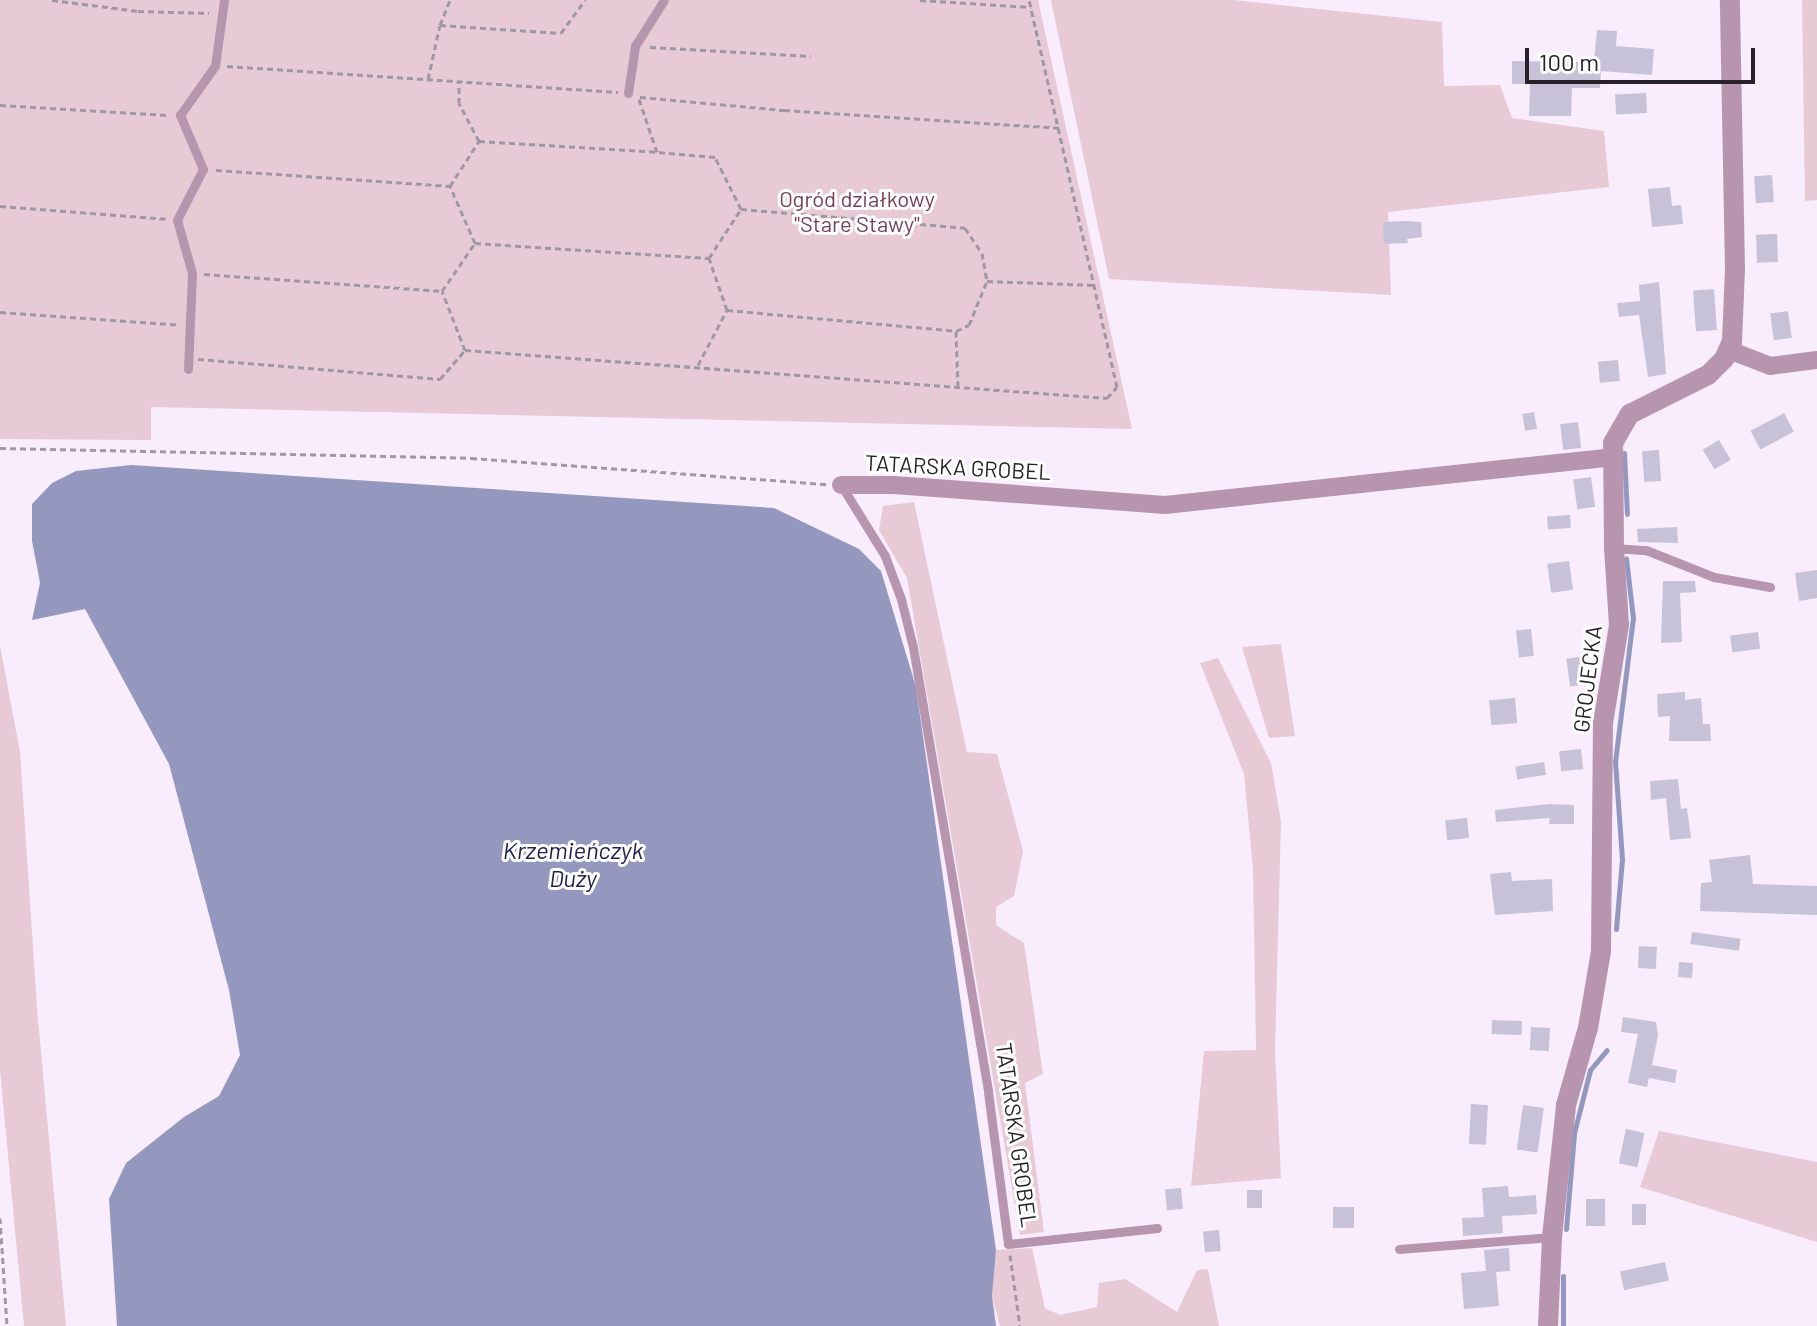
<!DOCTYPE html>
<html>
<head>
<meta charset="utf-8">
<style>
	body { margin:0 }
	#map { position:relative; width:1817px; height:1326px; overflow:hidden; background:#f8ecfd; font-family:Barlow,sans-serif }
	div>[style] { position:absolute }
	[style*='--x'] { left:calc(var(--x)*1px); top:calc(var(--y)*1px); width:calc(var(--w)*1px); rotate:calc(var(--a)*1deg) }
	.green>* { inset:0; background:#e7cad5 }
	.water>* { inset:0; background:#9498bf }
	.stream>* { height:5px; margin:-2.5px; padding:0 2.5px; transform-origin:2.5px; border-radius:2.5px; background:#9498bf }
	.building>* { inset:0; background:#c8c2d8; transform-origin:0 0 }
	.path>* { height:3px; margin-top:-1.5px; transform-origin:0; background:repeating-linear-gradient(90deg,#a097a4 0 6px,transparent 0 10px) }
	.service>* { height:9px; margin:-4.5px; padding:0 4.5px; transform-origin:4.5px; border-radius:4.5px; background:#b795ae }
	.minor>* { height:18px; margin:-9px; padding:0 9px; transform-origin:9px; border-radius:9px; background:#b795ae }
	.tertiary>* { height:20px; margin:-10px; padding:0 10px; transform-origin:10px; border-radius:10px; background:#b795ae }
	span { translate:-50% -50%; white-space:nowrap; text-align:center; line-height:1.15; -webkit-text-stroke:6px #fff; paint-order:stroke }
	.park-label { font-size:22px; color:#793e58 }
	.street-label { font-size:22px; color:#272129 }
	.water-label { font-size:24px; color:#232254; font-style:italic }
	.scale { position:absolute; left:1525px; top:48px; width:230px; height:36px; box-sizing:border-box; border:4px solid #272129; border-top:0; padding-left:10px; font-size:24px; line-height:28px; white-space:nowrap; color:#272129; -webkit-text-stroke:6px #fff; paint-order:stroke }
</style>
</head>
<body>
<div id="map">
	<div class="green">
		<div style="clip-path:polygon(0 0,1038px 0,1132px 429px,151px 407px,151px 440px,0 439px)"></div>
		<div style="clip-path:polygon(1051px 0,1233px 0,1442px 22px,1444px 86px,1500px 85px,1512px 118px,1604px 131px,1609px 187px,1388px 212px,1391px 295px,1109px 279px)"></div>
		<div style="clip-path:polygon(1802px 0,1817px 0,1817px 200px,1805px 201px)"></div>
		<div style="clip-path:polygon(914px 502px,967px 752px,997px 754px,1023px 851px,1014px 896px,996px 907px,996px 925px,1024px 943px,1043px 1074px,1025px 1083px,1044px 1232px,1020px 1235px,907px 578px,879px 530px,883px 506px)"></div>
		<div style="clip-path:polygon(1281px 644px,1295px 736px,1269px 738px,1242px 647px)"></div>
		<div style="clip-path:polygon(0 646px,20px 752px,37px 1008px,66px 1326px,24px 1326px,0 1070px)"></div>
		<div style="clip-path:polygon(1218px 658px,1271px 763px,1281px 821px,1275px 1051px,1281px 1178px,1191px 1186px,1204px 1051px,1256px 1050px,1253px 869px,1244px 774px,1200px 663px)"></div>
		<div style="clip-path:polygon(1659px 1131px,1817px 1162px,1817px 1242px,1640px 1187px)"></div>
		<div style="clip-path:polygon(1032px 1248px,1045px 1308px,1060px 1315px,1097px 1307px,1099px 1283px,1125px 1279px,1177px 1312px,1197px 1270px,1208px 1269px,1219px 1326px,1000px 1326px,992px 1296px,996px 1250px)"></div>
	</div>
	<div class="water">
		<div style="clip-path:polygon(131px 465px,774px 508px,859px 549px,881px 571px,916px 687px,996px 1250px,992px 1296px,996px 1326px,117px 1326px,109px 1199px,126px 1163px,184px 1117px,219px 1096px,240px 1055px,229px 990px,169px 764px,85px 609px,32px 620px,40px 583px,32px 541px,32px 504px,52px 483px,76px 471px)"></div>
	</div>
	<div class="stream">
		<div style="--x:1624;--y:453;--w:61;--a:87.2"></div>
		<div style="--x:1616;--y:929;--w:70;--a:-85.1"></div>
		<div style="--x:1622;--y:859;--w:97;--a:-94.1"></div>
		<div style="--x:1615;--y:762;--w:145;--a:-82.9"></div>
		<div style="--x:1633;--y:618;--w:60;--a:-96.7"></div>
		<div style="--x:1566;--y:1229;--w:96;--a:-85.2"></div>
		<div style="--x:1574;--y:1133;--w:65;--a:-75.7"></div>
		<div style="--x:1590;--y:1070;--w:26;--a:-50"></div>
		<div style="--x:1563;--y:1276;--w:50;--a:90"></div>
	</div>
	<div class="building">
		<div style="clip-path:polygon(1597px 30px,1617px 31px,1616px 46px,1654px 49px,1652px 75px,1601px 71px,1600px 88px,1572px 88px,1571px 116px,1529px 116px,1530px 84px,1512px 84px,1512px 61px,1594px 62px)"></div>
		<div style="left:1646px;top:93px;width:20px;height:31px;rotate:87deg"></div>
		<div style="left:1772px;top:175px;width:27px;height:18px;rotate:86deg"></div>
		<div style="clip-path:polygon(1670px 187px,1672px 206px,1681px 205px,1683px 224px,1652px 227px,1648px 189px)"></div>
		<div style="clip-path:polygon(1407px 221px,1421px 222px,1422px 237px,1407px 239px,1408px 243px,1384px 244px,1383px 222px)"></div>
		<div style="left:1777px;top:234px;width:28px;height:21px;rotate:88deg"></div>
		<div style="clip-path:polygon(1659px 282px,1666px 374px,1648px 377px,1639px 315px,1619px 317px,1617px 303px,1640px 301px,1639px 285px)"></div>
		<div style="left:1714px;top:289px;width:41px;height:21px;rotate:86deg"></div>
		<div style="left:1788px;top:311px;width:27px;height:18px;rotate:82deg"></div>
		<div style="left:1618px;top:360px;width:21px;height:20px;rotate:85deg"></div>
		<div style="left:1534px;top:412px;width:17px;height:12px;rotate:80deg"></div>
		<div style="left:1784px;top:413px;width:21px;height:38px;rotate:62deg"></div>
		<div style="left:1578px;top:422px;width:26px;height:18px;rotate:83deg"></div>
		<div style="left:1719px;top:440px;width:23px;height:19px;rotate:59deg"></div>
		<div style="left:1659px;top:450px;width:31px;height:17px;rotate:86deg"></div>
		<div style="left:1591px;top:477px;width:30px;height:18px;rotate:82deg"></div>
		<div style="left:1570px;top:515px;width:13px;height:23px;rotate:86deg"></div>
		<div style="clip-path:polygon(1677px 527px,1678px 543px,1638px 542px,1637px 529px)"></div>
		<div style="left:1569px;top:561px;width:29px;height:22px;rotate:82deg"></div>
		<div style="clip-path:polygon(1817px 570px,1817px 598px,1799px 601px,1795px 573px)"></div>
		<div style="clip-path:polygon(1663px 581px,1695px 581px,1696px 592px,1680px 593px,1682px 642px,1661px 643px)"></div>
		<div style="left:1531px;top:629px;width:27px;height:15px;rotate:84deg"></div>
		<div style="left:1758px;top:632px;width:17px;height:28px;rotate:83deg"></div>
		<div style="left:1586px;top:656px;width:28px;height:20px;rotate:82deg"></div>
		<div style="clip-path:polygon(1685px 692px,1685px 700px,1701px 698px,1703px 724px,1710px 724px,1711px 741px,1669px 741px,1670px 716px,1658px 717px,1657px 694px)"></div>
		<div style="left:1515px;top:698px;width:25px;height:26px;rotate:85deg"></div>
		<div style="left:1581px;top:749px;width:20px;height:22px;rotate:84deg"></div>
		<div style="left:1544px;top:762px;width:13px;height:29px;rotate:81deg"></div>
		<div style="clip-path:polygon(1678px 779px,1681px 809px,1687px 808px,1691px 838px,1670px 840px,1666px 798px,1651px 800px,1650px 781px)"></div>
		<div style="clip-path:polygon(1550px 804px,1574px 805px,1574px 824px,1549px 824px,1550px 818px,1496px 822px,1495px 810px)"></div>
		<div style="left:1467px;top:818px;width:20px;height:22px;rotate:84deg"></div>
		<div style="clip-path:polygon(1750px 855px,1753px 884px,1817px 886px,1817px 915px,1700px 911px,1701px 883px,1712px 882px,1709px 860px)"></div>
		<div style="clip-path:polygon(1511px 872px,1512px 881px,1552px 879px,1553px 911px,1495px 915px,1490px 874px)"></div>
		<div style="left:1692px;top:932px;width:49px;height:12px;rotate:8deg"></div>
		<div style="left:1639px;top:946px;width:18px;height:22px;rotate:3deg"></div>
		<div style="left:1679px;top:962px;width:14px;height:15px;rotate:4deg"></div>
		<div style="clip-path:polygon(1623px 1017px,1656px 1022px,1658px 1035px,1652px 1065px,1677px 1070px,1675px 1083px,1649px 1078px,1647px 1087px,1628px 1083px,1638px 1034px,1621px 1032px)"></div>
		<div style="left:1492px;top:1020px;width:30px;height:14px;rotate:2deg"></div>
		<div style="left:1531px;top:1027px;width:19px;height:23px;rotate:3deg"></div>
		<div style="left:1471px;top:1104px;width:17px;height:40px;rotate:3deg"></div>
		<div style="left:1523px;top:1105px;width:21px;height:45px;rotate:8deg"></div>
		<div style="left:1626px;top:1129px;width:19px;height:35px;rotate:12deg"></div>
		<div style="clip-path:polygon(1508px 1186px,1509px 1197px,1536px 1195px,1537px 1214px,1502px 1216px,1503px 1233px,1463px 1236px,1462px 1218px,1484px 1217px,1482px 1188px)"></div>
		<div style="left:1181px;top:1188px;width:21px;height:16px;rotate:85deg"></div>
		<div style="left:1247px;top:1190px;width:15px;height:18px"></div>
		<div style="left:1586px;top:1199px;width:19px;height:27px"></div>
		<div style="left:1632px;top:1204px;width:14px;height:21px"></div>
		<div style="left:1354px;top:1207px;width:21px;height:21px;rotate:90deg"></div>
		<div style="left:1219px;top:1230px;width:21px;height:16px;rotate:85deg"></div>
		<div style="clip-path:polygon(1509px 1248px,1510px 1271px,1496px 1272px,1499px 1306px,1464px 1309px,1461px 1273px,1486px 1271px,1484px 1250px)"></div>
		<div style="left:1665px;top:1262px;width:19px;height:46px;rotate:78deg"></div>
	</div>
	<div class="path">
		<div style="--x:52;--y:0;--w:87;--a:7.3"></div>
		<div style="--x:138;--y:11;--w:71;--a:1.6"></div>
		<div style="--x:920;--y:0;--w:111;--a:3.6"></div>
		<div style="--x:440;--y:25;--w:121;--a:3.8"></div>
		<div style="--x:561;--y:33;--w:41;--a:-54"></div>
		<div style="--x:650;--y:47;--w:161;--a:3.2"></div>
		<div style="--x:227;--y:66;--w:392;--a:3.8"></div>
		<div style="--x:428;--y:79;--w:55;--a:-77.5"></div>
		<div style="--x:440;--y:25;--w:27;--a:-68"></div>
		<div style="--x:640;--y:97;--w:145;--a:5.2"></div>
		<div style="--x:784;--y:110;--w:276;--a:3.7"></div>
		<div style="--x:0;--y:105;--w:168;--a:3.4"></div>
		<div style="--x:479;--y:141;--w:178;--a:3.5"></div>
		<div style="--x:657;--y:152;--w:56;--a:-108.8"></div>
		<div style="--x:216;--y:170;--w:235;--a:3.9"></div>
		<div style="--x:450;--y:186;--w:54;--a:-57.2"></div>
		<div style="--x:479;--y:141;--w:43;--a:-117.8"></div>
		<div style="--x:459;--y:103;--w:22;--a:-90"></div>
		<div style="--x:0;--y:206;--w:169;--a:4.4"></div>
		<div style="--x:741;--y:209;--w:225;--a:4.8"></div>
		<div style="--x:965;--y:228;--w:30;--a:56"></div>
		<div style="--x:982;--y:253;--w:28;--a:80"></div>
		<div style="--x:475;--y:243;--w:234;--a:3.7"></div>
		<div style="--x:709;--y:258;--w:59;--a:-56.9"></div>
		<div style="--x:741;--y:209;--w:58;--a:-116.6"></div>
		<div style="--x:715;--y:157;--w:58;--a:-175.1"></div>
		<div style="--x:204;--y:274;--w:239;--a:4.1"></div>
		<div style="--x:442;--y:291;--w:58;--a:-55.5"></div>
		<div style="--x:475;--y:243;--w:62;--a:-113.7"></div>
		<div style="--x:727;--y:310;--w:230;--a:5.2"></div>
		<div style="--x:956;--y:331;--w:57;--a:88"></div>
		<div style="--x:0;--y:312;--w:180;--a:4.1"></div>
		<div style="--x:956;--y:331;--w:14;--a:-25"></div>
		<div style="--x:969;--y:325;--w:48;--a:-67.8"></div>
		<div style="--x:987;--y:281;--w:107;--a:2.1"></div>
		<div style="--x:465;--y:350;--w:644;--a:4.28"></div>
		<div style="--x:1107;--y:398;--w:15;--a:-48"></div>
		<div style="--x:1117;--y:387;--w:397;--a:-102.8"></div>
		<div style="--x:198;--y:359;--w:243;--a:4.7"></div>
		<div style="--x:440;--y:379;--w:38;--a:-49"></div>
		<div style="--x:465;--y:350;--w:63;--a:-111.3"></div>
		<div style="--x:698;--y:365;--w:62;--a:-62.2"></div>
		<div style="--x:727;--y:310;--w:55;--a:-109.1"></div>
		<div style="--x:0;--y:448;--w:471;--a:1.2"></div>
		<div style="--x:471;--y:458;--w:357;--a:4.2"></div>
		<div style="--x:0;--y:1218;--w:108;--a:86.3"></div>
		<div style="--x:1010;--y:1255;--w:72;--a:82"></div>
	</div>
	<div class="service">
		<div style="--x:628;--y:93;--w:48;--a:-81.5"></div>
		<div style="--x:635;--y:46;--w:54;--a:-57.8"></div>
		<div style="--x:188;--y:369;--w:96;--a:-87.6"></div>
		<div style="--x:192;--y:273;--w:55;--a:-105.8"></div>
		<div style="--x:177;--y:220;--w:57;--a:-63"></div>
		<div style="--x:203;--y:169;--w:59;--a:-113.1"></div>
		<div style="--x:180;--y:115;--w:60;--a:-54.5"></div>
		<div style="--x:215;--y:66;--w:67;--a:-82.2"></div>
		<div style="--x:841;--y:485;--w:84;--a:58.2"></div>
		<div style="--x:885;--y:556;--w:46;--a:69.6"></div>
		<div style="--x:901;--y:599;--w:49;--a:76"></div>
		<div style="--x:913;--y:647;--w:451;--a:80.4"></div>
		<div style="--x:988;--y:1092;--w:153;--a:82.5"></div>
		<div style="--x:1008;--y:1244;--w:150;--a:-6.1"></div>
		<div style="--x:1614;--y:548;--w:32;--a:4"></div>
		<div style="--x:1646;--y:550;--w:73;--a:21.7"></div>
		<div style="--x:1714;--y:577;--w:57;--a:10.1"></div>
		<div style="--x:1399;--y:1249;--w:153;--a:-4.5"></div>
	</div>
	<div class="minor">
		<div style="--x:1729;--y:350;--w:44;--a:21.3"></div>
		<div style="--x:1770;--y:366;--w:47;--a:-7.3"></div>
		<div style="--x:841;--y:485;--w:53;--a:0"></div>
		<div style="--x:894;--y:485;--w:272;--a:4.2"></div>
		<div style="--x:1165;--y:505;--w:450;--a:-6.1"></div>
	</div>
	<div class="tertiary">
		<div style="--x:1548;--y:1326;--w:89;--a:-87.4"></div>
		<div style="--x:1552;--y:1237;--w:133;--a:-83.9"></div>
		<div style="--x:1566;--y:1105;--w:80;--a:-74.1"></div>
		<div style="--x:1588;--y:1028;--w:78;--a:-80.4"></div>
		<div style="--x:1601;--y:951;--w:228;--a:-89.5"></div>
		<div style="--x:1603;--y:723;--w:99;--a:-80.7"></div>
		<div style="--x:1619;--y:625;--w:77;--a:-93.7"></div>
		<div style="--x:1614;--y:548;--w:105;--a:-90.5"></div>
		<div style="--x:1613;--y:443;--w:34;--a:-60"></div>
		<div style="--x:1630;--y:414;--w:87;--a:-26.6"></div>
		<div style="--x:1708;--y:375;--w:23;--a:-45"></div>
		<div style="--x:1724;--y:359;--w:20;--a:-66"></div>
		<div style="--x:1732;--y:341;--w:72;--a:-87.6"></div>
		<div style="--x:1735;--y:269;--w:269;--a:-91.1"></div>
	</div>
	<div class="park-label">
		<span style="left:857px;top:211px">Ogród działkowy<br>"Stare Stawy"</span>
	</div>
	<div class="street-label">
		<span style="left:958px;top:467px;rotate:3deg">TATARSKA GROBEL</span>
		<span style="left:1587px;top:679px;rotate:-83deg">GROJECKA</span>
		<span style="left:1017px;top:1135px;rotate:82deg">TATARSKA GROBEL</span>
	</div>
	<div class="water-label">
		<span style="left:573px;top:864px">Krzemieńczyk<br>Duży</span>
	</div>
	<div class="scale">100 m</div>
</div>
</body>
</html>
